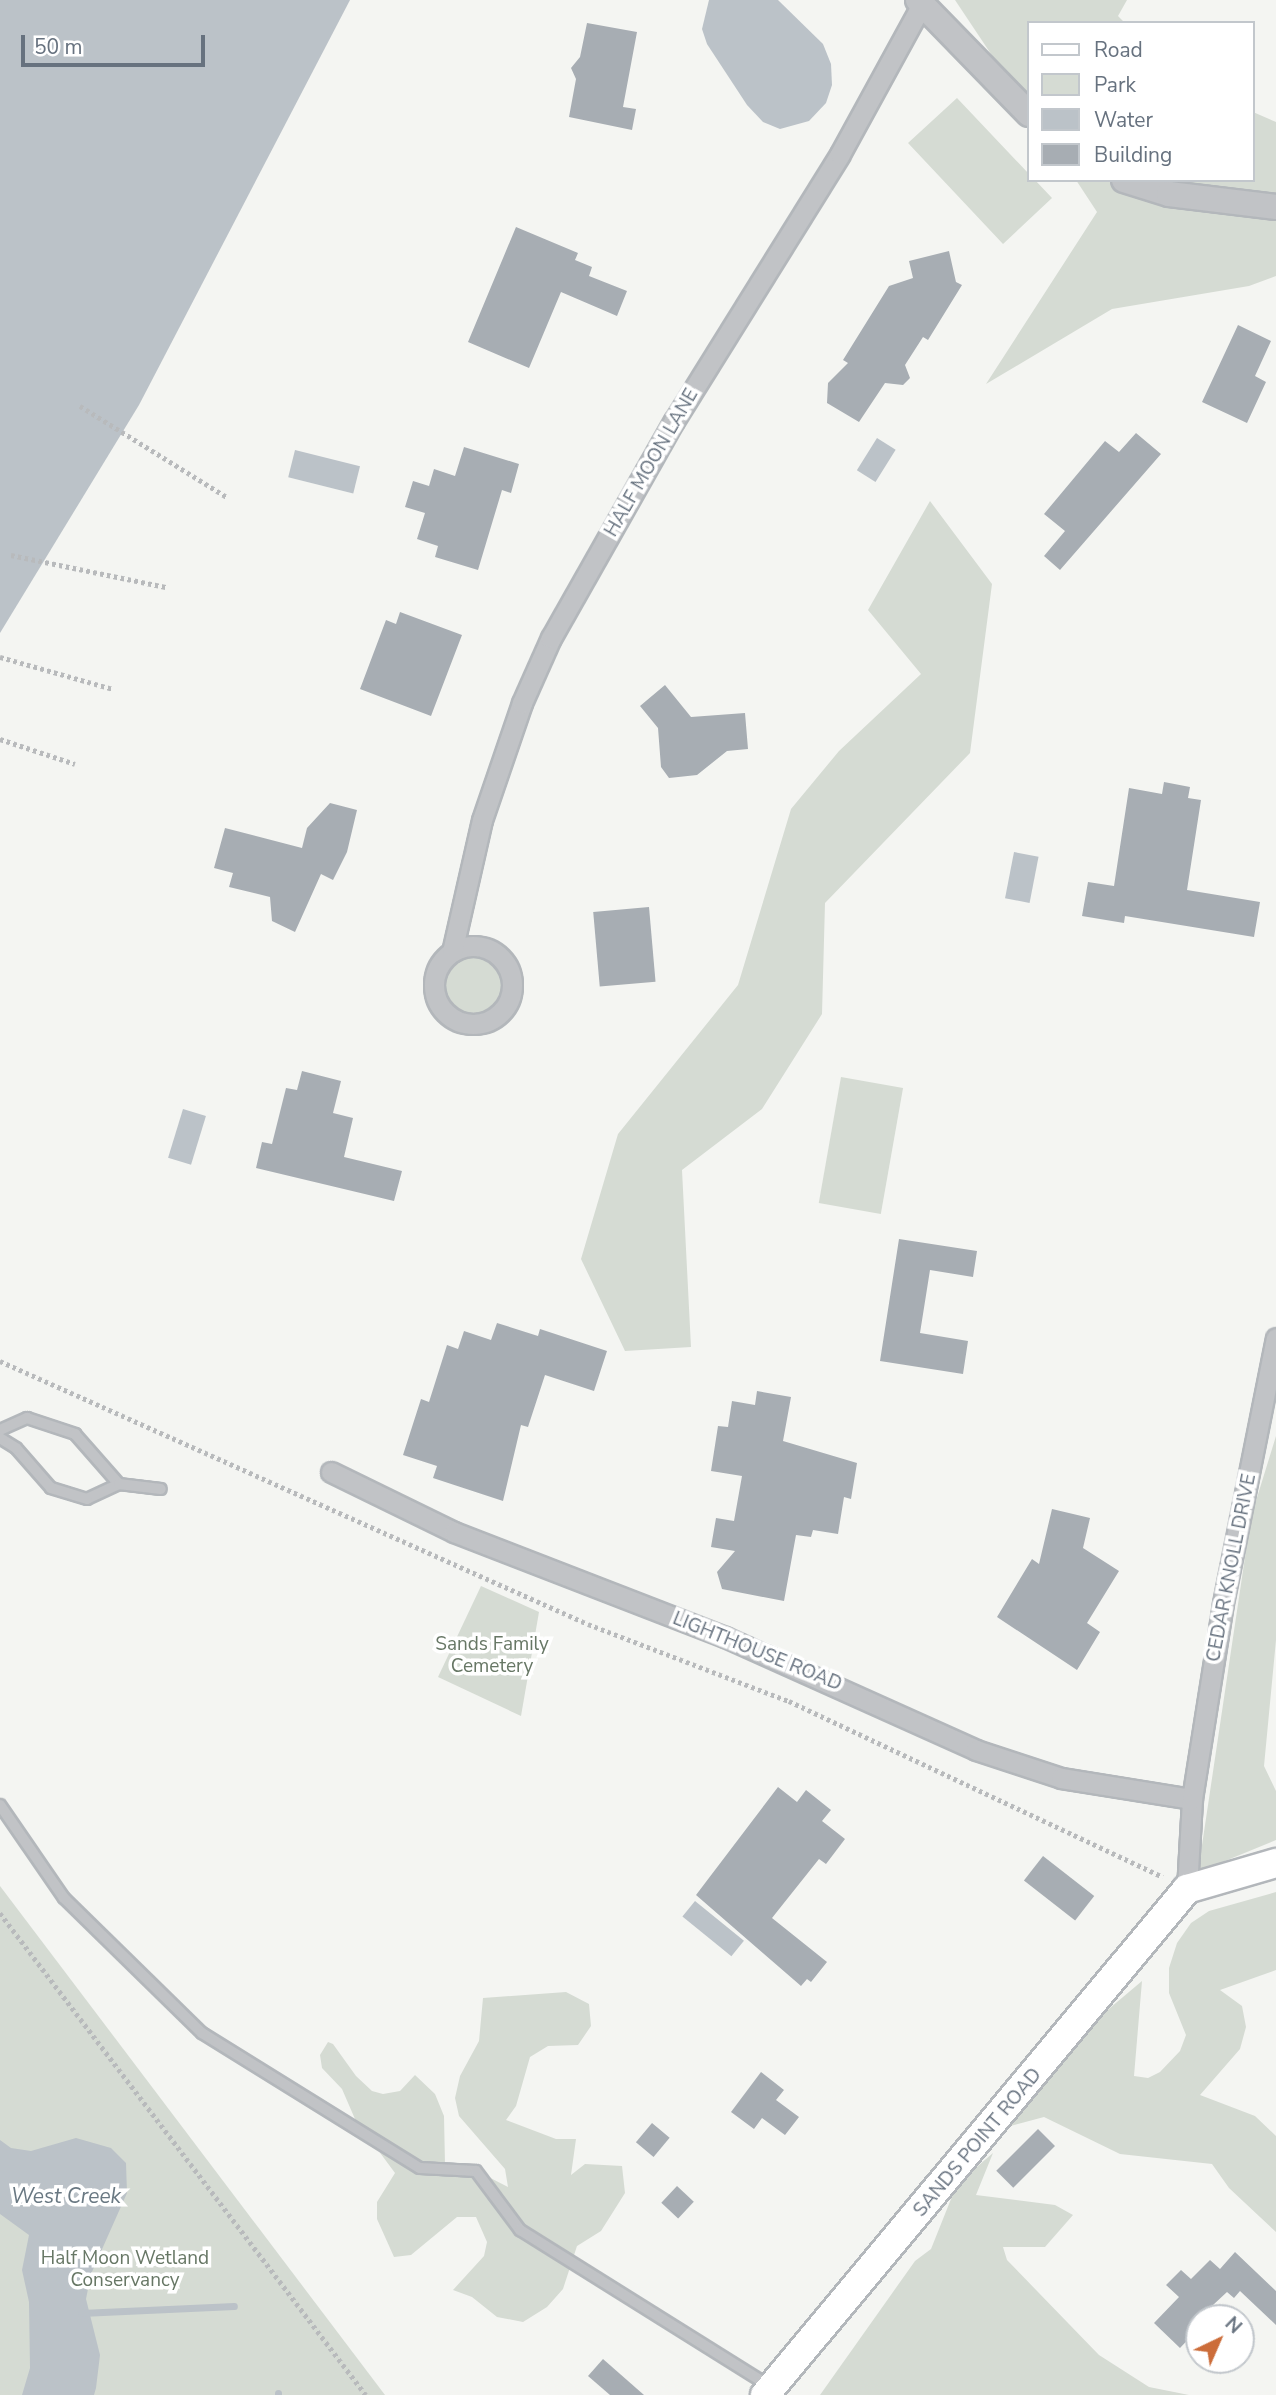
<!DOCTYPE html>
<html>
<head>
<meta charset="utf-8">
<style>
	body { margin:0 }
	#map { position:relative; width:1276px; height:2395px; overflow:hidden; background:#f4f5f2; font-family:"Nunito Sans",sans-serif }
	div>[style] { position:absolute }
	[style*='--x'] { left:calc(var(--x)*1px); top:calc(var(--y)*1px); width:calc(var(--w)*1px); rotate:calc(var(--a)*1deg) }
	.green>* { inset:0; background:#d5dbd3; transform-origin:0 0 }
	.round { border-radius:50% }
	.water>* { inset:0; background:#bbc2c8; transform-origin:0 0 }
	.stream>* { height:7px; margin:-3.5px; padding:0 3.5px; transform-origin:3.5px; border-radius:3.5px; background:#bbc2c8 }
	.building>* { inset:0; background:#a7adb3; transform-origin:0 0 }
	.path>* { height:4.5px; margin-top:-2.25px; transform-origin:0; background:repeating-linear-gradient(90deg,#b8babc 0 3.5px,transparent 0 7px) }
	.roads { filter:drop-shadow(2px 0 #b3b7bb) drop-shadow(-2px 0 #b3b7bb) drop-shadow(0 2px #b3b7bb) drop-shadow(0 -2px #b3b7bb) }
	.service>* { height:10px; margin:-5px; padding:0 5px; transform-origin:5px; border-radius:5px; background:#c1c3c6 }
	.minor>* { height:19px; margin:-9.5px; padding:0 9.5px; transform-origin:9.5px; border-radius:9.5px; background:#c1c3c6 }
	.minor>.ring { margin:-9.5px; padding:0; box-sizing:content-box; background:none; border:19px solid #c1c3c6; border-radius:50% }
	.tertiary>* { height:24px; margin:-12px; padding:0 12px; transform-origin:12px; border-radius:12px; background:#c1c3c6 }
	.secondary>* { height:28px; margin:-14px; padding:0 14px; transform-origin:14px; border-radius:14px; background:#fff }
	span { translate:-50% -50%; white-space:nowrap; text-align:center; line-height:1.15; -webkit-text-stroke:7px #fff; paint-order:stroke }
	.street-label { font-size:19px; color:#67727f }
	.park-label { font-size:19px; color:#677765 }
	.water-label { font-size:21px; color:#697882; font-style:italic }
	.legend { position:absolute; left:1027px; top:21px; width:228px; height:161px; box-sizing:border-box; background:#fff; border:2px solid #c2c7cc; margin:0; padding:9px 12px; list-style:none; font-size:21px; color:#67727f }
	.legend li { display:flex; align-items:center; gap:14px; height:35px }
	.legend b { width:35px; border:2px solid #c2c7cc }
	.north { position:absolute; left:1185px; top:2304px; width:70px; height:70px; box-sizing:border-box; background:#fff; border:2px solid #c2c7cc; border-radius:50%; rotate:44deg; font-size:19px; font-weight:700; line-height:28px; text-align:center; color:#67727f }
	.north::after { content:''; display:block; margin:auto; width:24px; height:32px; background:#cc6d3a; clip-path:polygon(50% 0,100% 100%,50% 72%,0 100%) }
	.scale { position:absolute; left:21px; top:35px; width:184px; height:32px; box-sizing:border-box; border:4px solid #67727f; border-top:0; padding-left:9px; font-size:21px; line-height:24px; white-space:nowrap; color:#67727f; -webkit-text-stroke:5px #fff; paint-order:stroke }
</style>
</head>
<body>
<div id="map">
	<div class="green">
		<div style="clip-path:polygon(955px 0,1127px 0,1118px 16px,1125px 23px,1029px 23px,1029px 111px)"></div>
		<div style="clip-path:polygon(957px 98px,1029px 174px,1029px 180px,1035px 180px,1052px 198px,1003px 244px,908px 143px)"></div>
		<div style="clip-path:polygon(1253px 112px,1276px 122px,1276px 276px,1249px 286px,1112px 309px,986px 384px,1097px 212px,1076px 180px,1253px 180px)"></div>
		<div style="clip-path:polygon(930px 501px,992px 584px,970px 753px,825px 903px,822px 1014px,762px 1109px,682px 1170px,691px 1347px,625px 1351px,581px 1259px,618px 1134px,738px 985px,791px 809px,839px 751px,921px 674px,868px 610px)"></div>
		<div class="round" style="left:442px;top:955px;width:60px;height:60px"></div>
		<div style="left:841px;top:1077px;width:63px;height:128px;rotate:10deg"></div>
		<div style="clip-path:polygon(1276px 1436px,1276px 1640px,1264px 1766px,1276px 1791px,1276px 1840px,1198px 1872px,1251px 1517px)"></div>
		<div style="clip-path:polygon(481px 1586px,539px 1612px,521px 1716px,438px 1677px)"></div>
		<div style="clip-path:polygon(0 1886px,385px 2395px,0 2395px)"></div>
		<div style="clip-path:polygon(1276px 1892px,1276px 1970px,1220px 1990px,1242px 2006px,1246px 2027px,1240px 2049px,1200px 2095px,1255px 2116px,1276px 2136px,1276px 2232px,1229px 2188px,1212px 2164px,1120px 2154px,1044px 2117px,1010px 2126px,1104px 2013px,1142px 1981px,1134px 2076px,1148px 2078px,1160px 2072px,1180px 2051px,1186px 2035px,1169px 1993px,1169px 1968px,1177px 1943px,1191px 1923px,1209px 1911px)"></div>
		<div style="clip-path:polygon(566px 1992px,589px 2004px,591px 2026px,578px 2045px,548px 2046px,530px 2057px,516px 2106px,506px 2120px,556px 2139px,576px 2139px,571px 2175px,585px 2164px,622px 2166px,625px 2193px,601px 2231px,577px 2246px,563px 2289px,547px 2307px,523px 2322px,497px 2317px,472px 2297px,453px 2290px,484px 2256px,487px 2242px,476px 2217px,457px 2217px,411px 2255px,394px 2257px,377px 2219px,377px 2202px,395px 2173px,355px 2119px,342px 2089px,322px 2068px,320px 2055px,328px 2042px,333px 2044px,356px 2076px,372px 2091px,383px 2094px,400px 2091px,415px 2075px,435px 2094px,444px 2116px,445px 2164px,469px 2167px,508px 2187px,505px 2169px,459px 2116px,455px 2098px,460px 2076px,479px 2041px,483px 1998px)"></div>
		<div style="clip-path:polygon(993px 2153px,976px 2195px,1055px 2205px,1073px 2215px,1045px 2247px,1003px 2247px,1007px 2260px,1099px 2355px,1149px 2387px,1189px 2395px,820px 2395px,915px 2261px,931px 2249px,957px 2184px)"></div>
	</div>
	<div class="water">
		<div style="clip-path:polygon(0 0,350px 0,139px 405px,0 633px)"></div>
		<div style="clip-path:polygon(709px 0,778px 0,823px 44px,831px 64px,832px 85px,826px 103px,809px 121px,780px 129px,763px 122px,747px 105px,707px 44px,702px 29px)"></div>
		<div style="left:877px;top:438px;width:22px;height:38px;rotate:32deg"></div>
		<div style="left:295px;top:450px;width:67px;height:28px;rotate:14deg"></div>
		<div style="left:1014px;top:852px;width:25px;height:47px;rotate:11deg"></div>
		<div style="left:183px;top:1109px;width:24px;height:51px;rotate:17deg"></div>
		<div style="left:695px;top:1901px;width:63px;height:20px;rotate:39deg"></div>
		<div style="clip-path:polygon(76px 2138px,111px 2148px,126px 2163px,127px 2193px,91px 2274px,86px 2299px,100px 2355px,96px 2388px,94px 2395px,22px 2395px,30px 2368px,29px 2302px,22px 2270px,29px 2235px,0 2214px,0 2140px,11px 2148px,31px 2151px)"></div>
	</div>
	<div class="stream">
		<div style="--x:81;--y:2313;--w:153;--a:-2.6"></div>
		<div style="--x:278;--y:2393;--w:2;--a:90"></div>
	</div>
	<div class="building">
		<div style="clip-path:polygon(587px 23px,637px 32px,623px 107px,636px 109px,632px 130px,569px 117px,576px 79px,571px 68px,580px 57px)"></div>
		<div style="clip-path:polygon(516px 227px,578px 253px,575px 260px,592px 267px,589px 276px,627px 291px,617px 316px,561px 292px,529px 368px,468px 342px)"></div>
		<div style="clip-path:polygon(949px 251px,956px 282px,962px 285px,928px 340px,923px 337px,905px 365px,910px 378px,903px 385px,885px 383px,859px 422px,827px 403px,828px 383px,848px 363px,843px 360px,889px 286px,913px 278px,909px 261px)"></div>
		<div style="clip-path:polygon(1238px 325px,1271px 341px,1255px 376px,1266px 382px,1247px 423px,1202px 402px)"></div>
		<div style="clip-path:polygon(1136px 433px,1161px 454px,1060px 570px,1044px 556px,1065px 531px,1044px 514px,1105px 441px,1119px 452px)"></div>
		<div style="clip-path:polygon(464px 447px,519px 464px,511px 493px,502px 490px,478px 570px,435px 557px,438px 546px,417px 539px,425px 513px,405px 507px,413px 481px,429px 486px,434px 469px,455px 476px)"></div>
		<div style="clip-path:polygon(400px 612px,462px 635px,431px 716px,360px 689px,386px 620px,396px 624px)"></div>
		<div style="clip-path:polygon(665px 685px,691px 717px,745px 713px,748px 749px,727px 751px,697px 775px,669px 778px,661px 767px,658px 728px,640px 706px)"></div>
		<div style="clip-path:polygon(1164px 782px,1190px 787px,1188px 798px,1201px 800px,1187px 890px,1260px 902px,1254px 937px,1125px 916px,1124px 923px,1082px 916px,1088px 882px,1114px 886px,1129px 788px,1162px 794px)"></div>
		<div style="clip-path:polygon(330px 803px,357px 810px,347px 852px,333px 880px,321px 874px,295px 932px,272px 921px,270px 897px,229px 887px,233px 873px,214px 868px,225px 828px,302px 848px,307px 828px)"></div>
		<div style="left:649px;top:907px;width:75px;height:56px;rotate:85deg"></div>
		<div style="clip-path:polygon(302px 1071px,341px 1081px,333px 1113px,353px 1118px,344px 1157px,402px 1171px,394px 1201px,256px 1168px,262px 1142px,272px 1144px,286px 1088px,297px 1090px)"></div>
		<div style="clip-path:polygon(899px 1239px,977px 1251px,973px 1277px,930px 1270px,920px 1333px,968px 1341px,963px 1374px,880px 1361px)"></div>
		<div style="clip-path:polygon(497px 1323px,538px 1336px,540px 1329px,607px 1351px,594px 1391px,545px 1375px,528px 1427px,521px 1425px,503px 1501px,433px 1478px,437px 1466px,403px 1455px,421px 1399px,429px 1402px,447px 1345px,458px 1349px,464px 1331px,491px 1340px)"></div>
		<div style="clip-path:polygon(757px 1391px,791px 1397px,783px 1441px,857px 1463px,851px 1499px,844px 1497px,838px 1534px,813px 1530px,811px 1537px,796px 1535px,784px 1601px,722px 1589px,717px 1572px,735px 1551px,711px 1547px,716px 1518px,734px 1521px,742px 1476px,711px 1471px,718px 1426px,728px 1427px,732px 1401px,755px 1405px)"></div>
		<div style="clip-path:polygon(1052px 1509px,1090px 1518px,1083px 1548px,1119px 1571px,1087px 1623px,1100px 1632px,1077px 1670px,997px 1617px,1032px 1559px,1039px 1564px)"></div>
		<div style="clip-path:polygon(778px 1787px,797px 1802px,806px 1790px,831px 1810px,822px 1821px,845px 1839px,826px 1864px,819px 1859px,772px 1918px,827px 1962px,811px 1982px,807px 1979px,801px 1986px,696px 1895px)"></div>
		<div style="left:1043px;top:1856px;width:65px;height:31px;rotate:38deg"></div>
		<div style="clip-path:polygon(761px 2072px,784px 2090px,776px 2100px,799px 2117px,785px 2135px,762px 2118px,754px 2129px,731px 2112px)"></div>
		<div style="left:652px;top:2123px;width:23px;height:25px;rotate:40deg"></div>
		<div style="left:1038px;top:2129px;width:24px;height:59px;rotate:45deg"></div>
		<div style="left:677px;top:2186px;width:23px;height:23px;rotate:43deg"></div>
		<div style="clip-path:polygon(1235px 2252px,1276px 2291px,1276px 2325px,1240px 2291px,1234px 2298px,1227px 2292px,1199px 2318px,1195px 2326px,1198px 2329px,1180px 2348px,1154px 2323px,1179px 2297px,1166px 2285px,1181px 2270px,1191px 2279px,1210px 2260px,1220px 2269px)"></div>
		<div style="clip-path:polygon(603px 2359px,644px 2395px,610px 2395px,588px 2376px)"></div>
	</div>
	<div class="path">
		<div style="--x:80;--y:406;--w:173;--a:31.8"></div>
		<div style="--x:11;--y:555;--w:158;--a:11.7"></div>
		<div style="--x:0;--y:657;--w:117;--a:15.8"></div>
		<div style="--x:0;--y:739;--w:79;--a:18.4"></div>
		<div style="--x:0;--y:1361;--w:644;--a:24.1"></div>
		<div style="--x:588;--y:1624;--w:215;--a:21"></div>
		<div style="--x:789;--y:1701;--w:413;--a:25.2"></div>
		<div style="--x:0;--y:1913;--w:605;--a:52.79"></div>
	</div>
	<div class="roads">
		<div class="service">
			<div style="--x:0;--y:1430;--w:30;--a:-24"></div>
			<div style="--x:27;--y:1418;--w:51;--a:18.4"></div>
			<div style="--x:75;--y:1434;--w:67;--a:48.7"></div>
			<div style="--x:119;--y:1484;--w:35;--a:155"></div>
			<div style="--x:87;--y:1499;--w:38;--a:-163"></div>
			<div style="--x:51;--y:1488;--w:53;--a:-131.2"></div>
			<div style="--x:16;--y:1448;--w:19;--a:-148"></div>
			<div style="--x:119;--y:1484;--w:42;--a:6.8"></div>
			<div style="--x:0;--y:1805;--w:113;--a:55.5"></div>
			<div style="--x:64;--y:1898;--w:193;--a:44.4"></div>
			<div style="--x:202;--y:2033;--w:256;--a:31.8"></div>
			<div style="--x:420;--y:2168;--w:56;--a:3.1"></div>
			<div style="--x:476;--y:2171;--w:74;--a:53.3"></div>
			<div style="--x:520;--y:2230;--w:292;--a:32"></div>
		</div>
		<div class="minor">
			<div class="ring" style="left:434px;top:946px;width:59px;height:59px"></div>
			<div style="--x:452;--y:952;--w:135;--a:-77.2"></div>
			<div style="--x:482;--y:820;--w:124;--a:-71.1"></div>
			<div style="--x:522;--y:703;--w:71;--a:-66"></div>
			<div style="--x:551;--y:638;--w:249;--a:-60.5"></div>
			<div style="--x:674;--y:421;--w:314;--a:-58.1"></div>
			<div style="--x:840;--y:154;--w:171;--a:-61.3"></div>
			<div style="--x:331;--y:1472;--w:137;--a:26"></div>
			<div style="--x:454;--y:1532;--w:291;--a:21.2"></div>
			<div style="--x:725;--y:1637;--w:275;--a:24.2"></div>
			<div style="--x:976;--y:1750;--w:89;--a:18.2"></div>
			<div style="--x:1061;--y:1778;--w:133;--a:9.1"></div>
			<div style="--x:1187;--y:1889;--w:90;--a:-86.8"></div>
			<div style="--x:1192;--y:1799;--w:198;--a:-81"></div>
			<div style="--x:1223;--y:1603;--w:270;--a:-78.7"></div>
		</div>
		<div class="tertiary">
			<div style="--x:918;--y:0;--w:159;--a:45.8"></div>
			<div style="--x:1124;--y:180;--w:47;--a:17.3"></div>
			<div style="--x:1169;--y:194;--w:108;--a:6.9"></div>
		</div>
		<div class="secondary">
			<div style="--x:765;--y:2395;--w:659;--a:-50.17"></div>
			<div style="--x:1187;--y:1889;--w:93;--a:-16.3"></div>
		</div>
	</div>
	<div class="street-label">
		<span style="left:652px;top:463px;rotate:-60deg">HALF MOON LANE</span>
		<span style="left:1232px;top:1568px;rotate:-79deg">CEDAR KNOLL DRIVE</span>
		<span style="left:757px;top:1652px;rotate:22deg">LIGHTHOUSE ROAD</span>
		<span style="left:978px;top:2143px;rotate:-50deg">SANDS POINT ROAD</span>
	</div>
	<div class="park-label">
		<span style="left:492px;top:1656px">Sands Family<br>Cemetery</span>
		<span style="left:125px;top:2270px">Half Moon Wetland<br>Conservancy</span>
	</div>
	<div class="water-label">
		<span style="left:66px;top:2196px">West Creek</span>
	</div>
	<ul class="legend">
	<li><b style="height:9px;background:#fff"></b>Road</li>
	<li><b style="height:19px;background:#d5dbd3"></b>Park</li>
	<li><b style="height:19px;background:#bbc2c8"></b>Water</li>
	<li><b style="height:19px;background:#a7adb3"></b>Building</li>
	</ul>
	<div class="north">N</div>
	<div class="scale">50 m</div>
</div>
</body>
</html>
